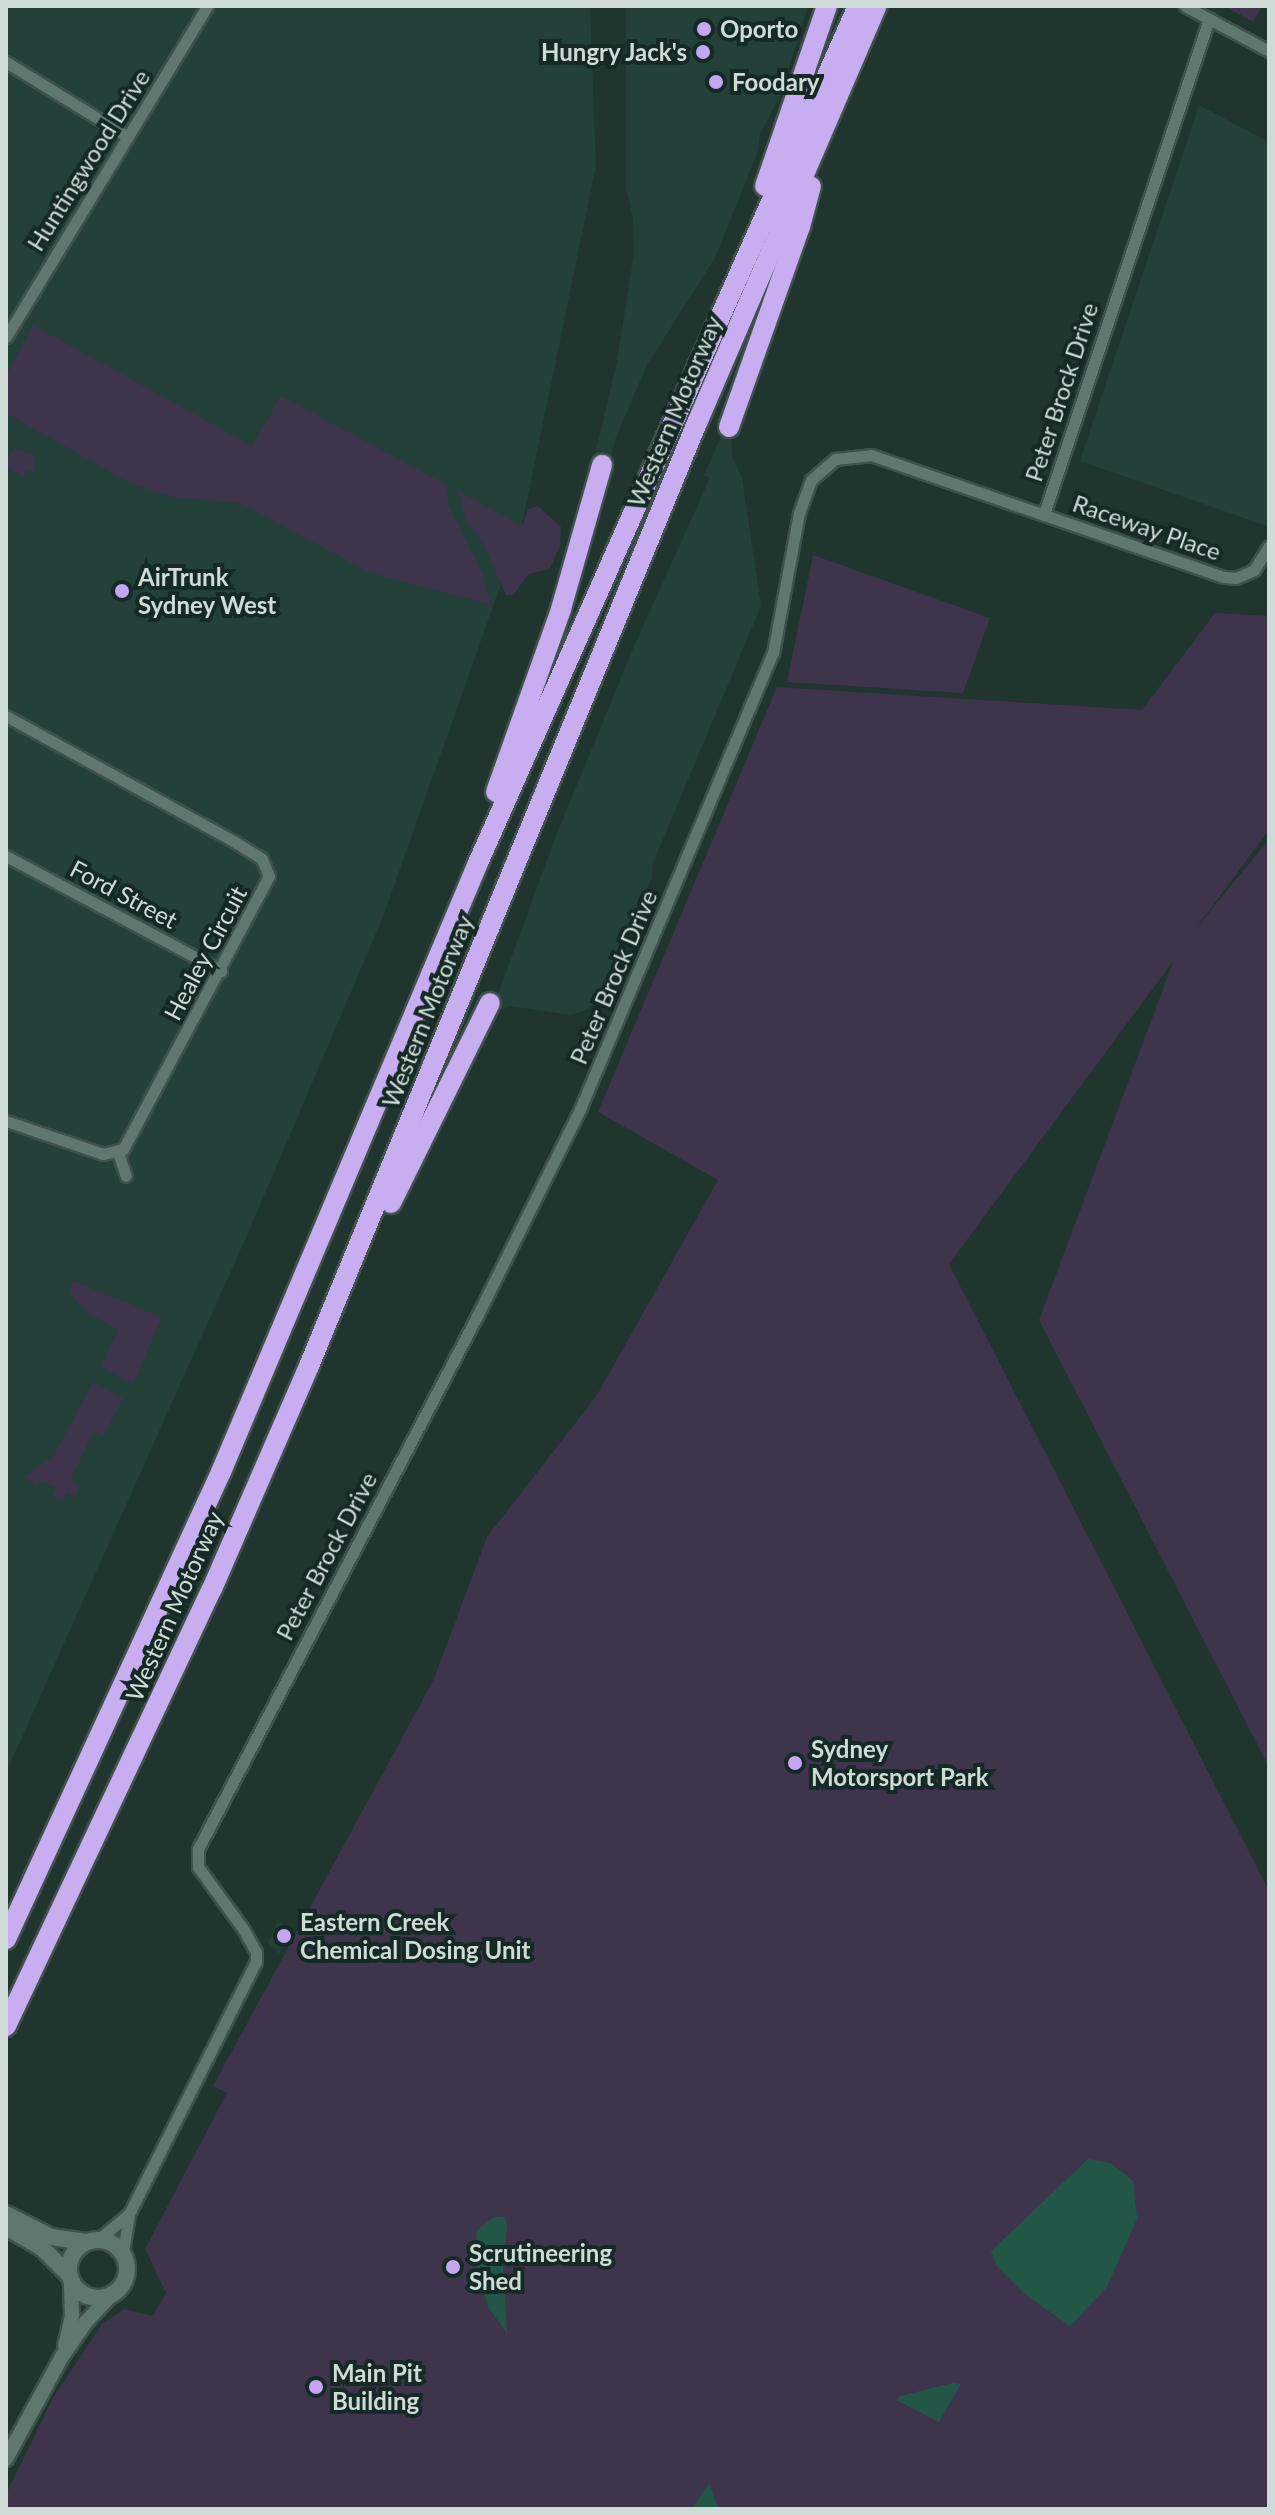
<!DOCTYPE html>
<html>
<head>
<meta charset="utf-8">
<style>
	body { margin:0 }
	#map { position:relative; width:1275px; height:2515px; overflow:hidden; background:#1f352e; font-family:Lato,sans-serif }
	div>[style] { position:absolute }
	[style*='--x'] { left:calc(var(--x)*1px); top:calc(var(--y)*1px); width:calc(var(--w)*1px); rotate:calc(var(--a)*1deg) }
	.built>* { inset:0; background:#234138 }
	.green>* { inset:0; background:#3e344c }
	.water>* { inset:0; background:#225748 }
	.roads { filter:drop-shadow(2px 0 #3f514c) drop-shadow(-2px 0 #3f514c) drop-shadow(0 2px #3f514c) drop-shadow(0 -2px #3f514c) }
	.minor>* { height:11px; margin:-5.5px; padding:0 5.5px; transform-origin:5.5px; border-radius:5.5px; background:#607770 }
	.tertiary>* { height:14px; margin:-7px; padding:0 7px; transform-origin:7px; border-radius:7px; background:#607770 }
	.secondary>* { height:16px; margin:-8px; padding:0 8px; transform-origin:8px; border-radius:8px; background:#607770 }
	.secondary>.ring { margin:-8px; padding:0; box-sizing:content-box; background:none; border:16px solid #607770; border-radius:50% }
	.motorway>* { height:20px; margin:-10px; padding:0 10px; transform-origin:10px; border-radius:10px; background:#c9adf1 }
	.dots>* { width:22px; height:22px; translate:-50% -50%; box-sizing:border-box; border:4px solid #152a24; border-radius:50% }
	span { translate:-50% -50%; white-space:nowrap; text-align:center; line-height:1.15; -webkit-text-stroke:8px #152a24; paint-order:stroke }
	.poi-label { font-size:24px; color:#cedbd7; font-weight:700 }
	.left { translate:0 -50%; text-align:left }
	.right { translate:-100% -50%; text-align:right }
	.street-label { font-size:24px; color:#cedbd7 }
	.frame { position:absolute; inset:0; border:8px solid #cedbd7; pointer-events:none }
</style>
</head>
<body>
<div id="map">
	<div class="built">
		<div style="clip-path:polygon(6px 6px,590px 6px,596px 166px,522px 525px,383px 917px,249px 1231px,6px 1773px)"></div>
		<div style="clip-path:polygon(626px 6px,808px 6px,781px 94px,760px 134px,758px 151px,715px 258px,647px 365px,616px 437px,608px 467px,593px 463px,616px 366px,634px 254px,633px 219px,626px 188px)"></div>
		<div style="clip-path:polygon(1199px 105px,1269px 142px,1267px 526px,1080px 461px)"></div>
		<div style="clip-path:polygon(726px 425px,731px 428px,732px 455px,742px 478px,761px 606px,653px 863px,652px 878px,597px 1000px,586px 1010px,571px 1015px,509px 1006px,491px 1013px,557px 833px,635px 644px,710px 478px,704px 475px)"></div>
		<div style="clip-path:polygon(278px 1921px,293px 1929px,279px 1954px,268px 1942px)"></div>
	</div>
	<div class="green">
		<div style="clip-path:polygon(1224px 6px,1262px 6px,1253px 22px)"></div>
		<div style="clip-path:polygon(33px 325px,252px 446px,281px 396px,447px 485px,448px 505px,483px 574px,491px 605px,368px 572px,240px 503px,171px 497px,130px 483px,6px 413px,6px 376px)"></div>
		<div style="clip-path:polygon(15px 448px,35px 456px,34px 472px,28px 470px,24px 477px,6px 467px,6px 459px)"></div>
		<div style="clip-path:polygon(458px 491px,522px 526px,528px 509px,538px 506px,561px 527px,560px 545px,550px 569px,529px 574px,513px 595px,506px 595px,484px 545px,466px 520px)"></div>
		<div style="clip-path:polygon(813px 555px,990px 618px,963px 693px,787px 682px)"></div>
		<div style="clip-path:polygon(1215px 613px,1269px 616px,1269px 830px,1194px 931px,1269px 839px,1269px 1767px,1039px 1320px,1174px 960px,949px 1264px,1269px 1891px,1269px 2509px,6px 2509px,6px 2494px,53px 2398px,102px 2324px,124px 2309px,153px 2316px,166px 2293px,145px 2249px,227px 2093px,213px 2086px,434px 1679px,487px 1537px,597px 1395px,718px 1180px,598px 1112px,777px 687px,1142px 710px)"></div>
		<div style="clip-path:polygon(73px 1281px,162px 1317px,133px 1384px,101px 1366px,118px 1330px,86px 1312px,69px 1292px)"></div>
		<div style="clip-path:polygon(93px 1382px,123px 1398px,104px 1435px,94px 1431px,70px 1480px,80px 1485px,75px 1497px,67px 1493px,63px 1501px,53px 1496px,56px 1488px,39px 1480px,36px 1486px,25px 1477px,54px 1455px)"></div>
	</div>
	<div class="water">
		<div style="clip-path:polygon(1088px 2159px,1111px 2163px,1133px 2181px,1137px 2219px,1107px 2287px,1070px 2326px,1026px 2295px,996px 2265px,991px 2251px)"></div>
		<div style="clip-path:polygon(494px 2217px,505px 2217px,507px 2226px,503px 2263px,507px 2333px,488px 2307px,478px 2270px,476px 2231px)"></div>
		<div style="clip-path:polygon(953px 2383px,961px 2384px,939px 2422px,896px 2400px,900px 2396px)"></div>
		<div style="clip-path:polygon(709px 2483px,718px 2509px,692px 2509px)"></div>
	</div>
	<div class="roads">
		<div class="minor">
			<div style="--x:1185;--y:6;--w:95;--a:28.2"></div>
			<div style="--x:6;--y:62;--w:143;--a:31.6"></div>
			<div style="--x:6;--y:337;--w:387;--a:-58.7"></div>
			<div style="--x:1044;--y:514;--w:522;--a:-71.57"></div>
			<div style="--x:6;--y:716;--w:261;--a:28.8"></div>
			<div style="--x:235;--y:842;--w:32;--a:32"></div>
			<div style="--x:262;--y:859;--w:18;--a:68"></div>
			<div style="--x:269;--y:876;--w:310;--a:118.1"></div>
			<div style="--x:123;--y:1149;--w:21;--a:166"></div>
			<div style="--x:103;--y:1154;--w:102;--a:-161.2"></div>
			<div style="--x:6;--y:856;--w:244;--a:28.1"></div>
			<div style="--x:118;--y:1153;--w:24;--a:71"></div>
			<div style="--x:99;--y:2239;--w:38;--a:-40"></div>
			<div style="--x:123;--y:2252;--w:38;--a:-81"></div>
			<div style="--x:129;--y:2214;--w:282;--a:-63.3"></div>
			<div style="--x:256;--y:1962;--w:10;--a:-90"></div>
			<div style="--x:256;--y:1952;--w:25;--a:-119"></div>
			<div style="--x:244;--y:1930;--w:78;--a:-126.1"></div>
			<div style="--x:198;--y:1867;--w:18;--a:-90"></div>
			<div style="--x:198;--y:1849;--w:602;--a:-62.37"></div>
			<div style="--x:477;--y:1316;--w:231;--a:-63.5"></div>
			<div style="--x:580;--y:1109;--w:495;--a:-67.1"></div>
			<div style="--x:773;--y:653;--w:142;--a:-79.5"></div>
			<div style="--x:799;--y:513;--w:35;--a:-70"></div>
			<div style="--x:811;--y:480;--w:32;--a:-41"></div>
			<div style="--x:835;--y:459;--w:36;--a:-6"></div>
			<div style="--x:871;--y:455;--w:373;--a:19.1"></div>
			<div style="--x:1224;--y:577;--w:12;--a:5"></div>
			<div style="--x:1236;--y:578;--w:20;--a:-24"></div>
			<div style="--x:1254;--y:570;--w:28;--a:-58"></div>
		</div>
		<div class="tertiary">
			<div style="--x:65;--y:2346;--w:32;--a:-77"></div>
			<div style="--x:72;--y:2315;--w:35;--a:-92"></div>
			<div style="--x:6;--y:2459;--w:115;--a:-61.4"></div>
			<div style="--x:61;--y:2358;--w:44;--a:-55.2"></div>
			<div style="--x:86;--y:2322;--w:35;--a:-47"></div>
		</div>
		<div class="secondary">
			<div style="--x:6;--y:2214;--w:51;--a:27.1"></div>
			<div style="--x:51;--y:2237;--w:35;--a:8"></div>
			<div style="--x:6;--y:2227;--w:42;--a:30.3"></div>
			<div style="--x:42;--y:2248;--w:40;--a:45"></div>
			<div class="ring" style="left:69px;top:2240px;width:42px;height:42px"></div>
		</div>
		<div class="motorway">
			<div style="--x:765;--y:186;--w:190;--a:-71"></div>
			<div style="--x:729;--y:427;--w:212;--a:-70.5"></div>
			<div style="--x:800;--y:227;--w:42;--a:-75"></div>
			<div style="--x:496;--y:792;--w:194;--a:-70.4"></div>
			<div style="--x:561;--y:609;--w:150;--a:-74.1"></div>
			<div style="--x:391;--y:1203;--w:223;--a:-63.7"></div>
			<div style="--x:6;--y:1939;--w:514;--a:-65.28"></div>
			<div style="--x:221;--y:1472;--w:661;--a:-67.12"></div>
			<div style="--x:478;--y:863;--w:937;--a:-66.09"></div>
			<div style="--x:6;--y:2026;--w:483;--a:-64.8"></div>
			<div style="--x:212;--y:1589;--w:243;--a:-66.5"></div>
			<div style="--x:309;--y:1366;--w:1020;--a:-67.64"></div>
			<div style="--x:697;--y:423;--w:454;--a:-66.7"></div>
		</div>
	</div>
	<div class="dots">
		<div style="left:704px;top:29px;background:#c5a7f1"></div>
		<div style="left:703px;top:52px;background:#c5a7f1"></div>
		<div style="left:716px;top:82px;background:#c5a7f1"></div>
		<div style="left:122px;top:591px;background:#c5a7f1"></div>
		<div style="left:795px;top:1763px;background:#c5a7f1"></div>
		<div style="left:284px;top:1936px;background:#c5a7f1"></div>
		<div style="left:453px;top:2267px;background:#c5a7f1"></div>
		<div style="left:316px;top:2387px;background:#c5a7f1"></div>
	</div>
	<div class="poi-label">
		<span class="left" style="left:720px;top:29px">Oporto</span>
		<span class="right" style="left:687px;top:52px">Hungry Jack's</span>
		<span class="left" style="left:732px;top:82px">Foodary</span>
		<span class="left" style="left:138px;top:591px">AirTrunk<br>Sydney West</span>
		<span class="left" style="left:811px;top:1763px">Sydney<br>Motorsport Park</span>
		<span class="left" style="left:300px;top:1936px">Eastern Creek<br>Chemical Dosing Unit</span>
		<span class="left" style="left:469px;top:2267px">Scrutineering<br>Shed</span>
		<span class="left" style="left:332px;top:2387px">Main Pit<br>Building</span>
	</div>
	<div class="street-label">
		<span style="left:88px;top:160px;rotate:-58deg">Huntingwood Drive</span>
		<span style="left:1061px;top:392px;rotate:-72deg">Peter Brock Drive</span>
		<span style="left:674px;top:411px;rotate:-67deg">Western Motorway</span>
		<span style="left:1147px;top:527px;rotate:19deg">Raceway Place</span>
		<span style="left:124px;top:894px;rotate:28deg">Ford Street</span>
		<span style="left:205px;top:953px;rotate:-62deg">Healey Circuit</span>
		<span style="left:613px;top:977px;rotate:-67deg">Peter Brock Drive</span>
		<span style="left:427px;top:1011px;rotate:-68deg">Western Motorway</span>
		<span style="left:326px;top:1556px;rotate:-62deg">Peter Brock Drive</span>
		<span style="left:174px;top:1606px;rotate:-66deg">Western Motorway</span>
	</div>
	<div class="frame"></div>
</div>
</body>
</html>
